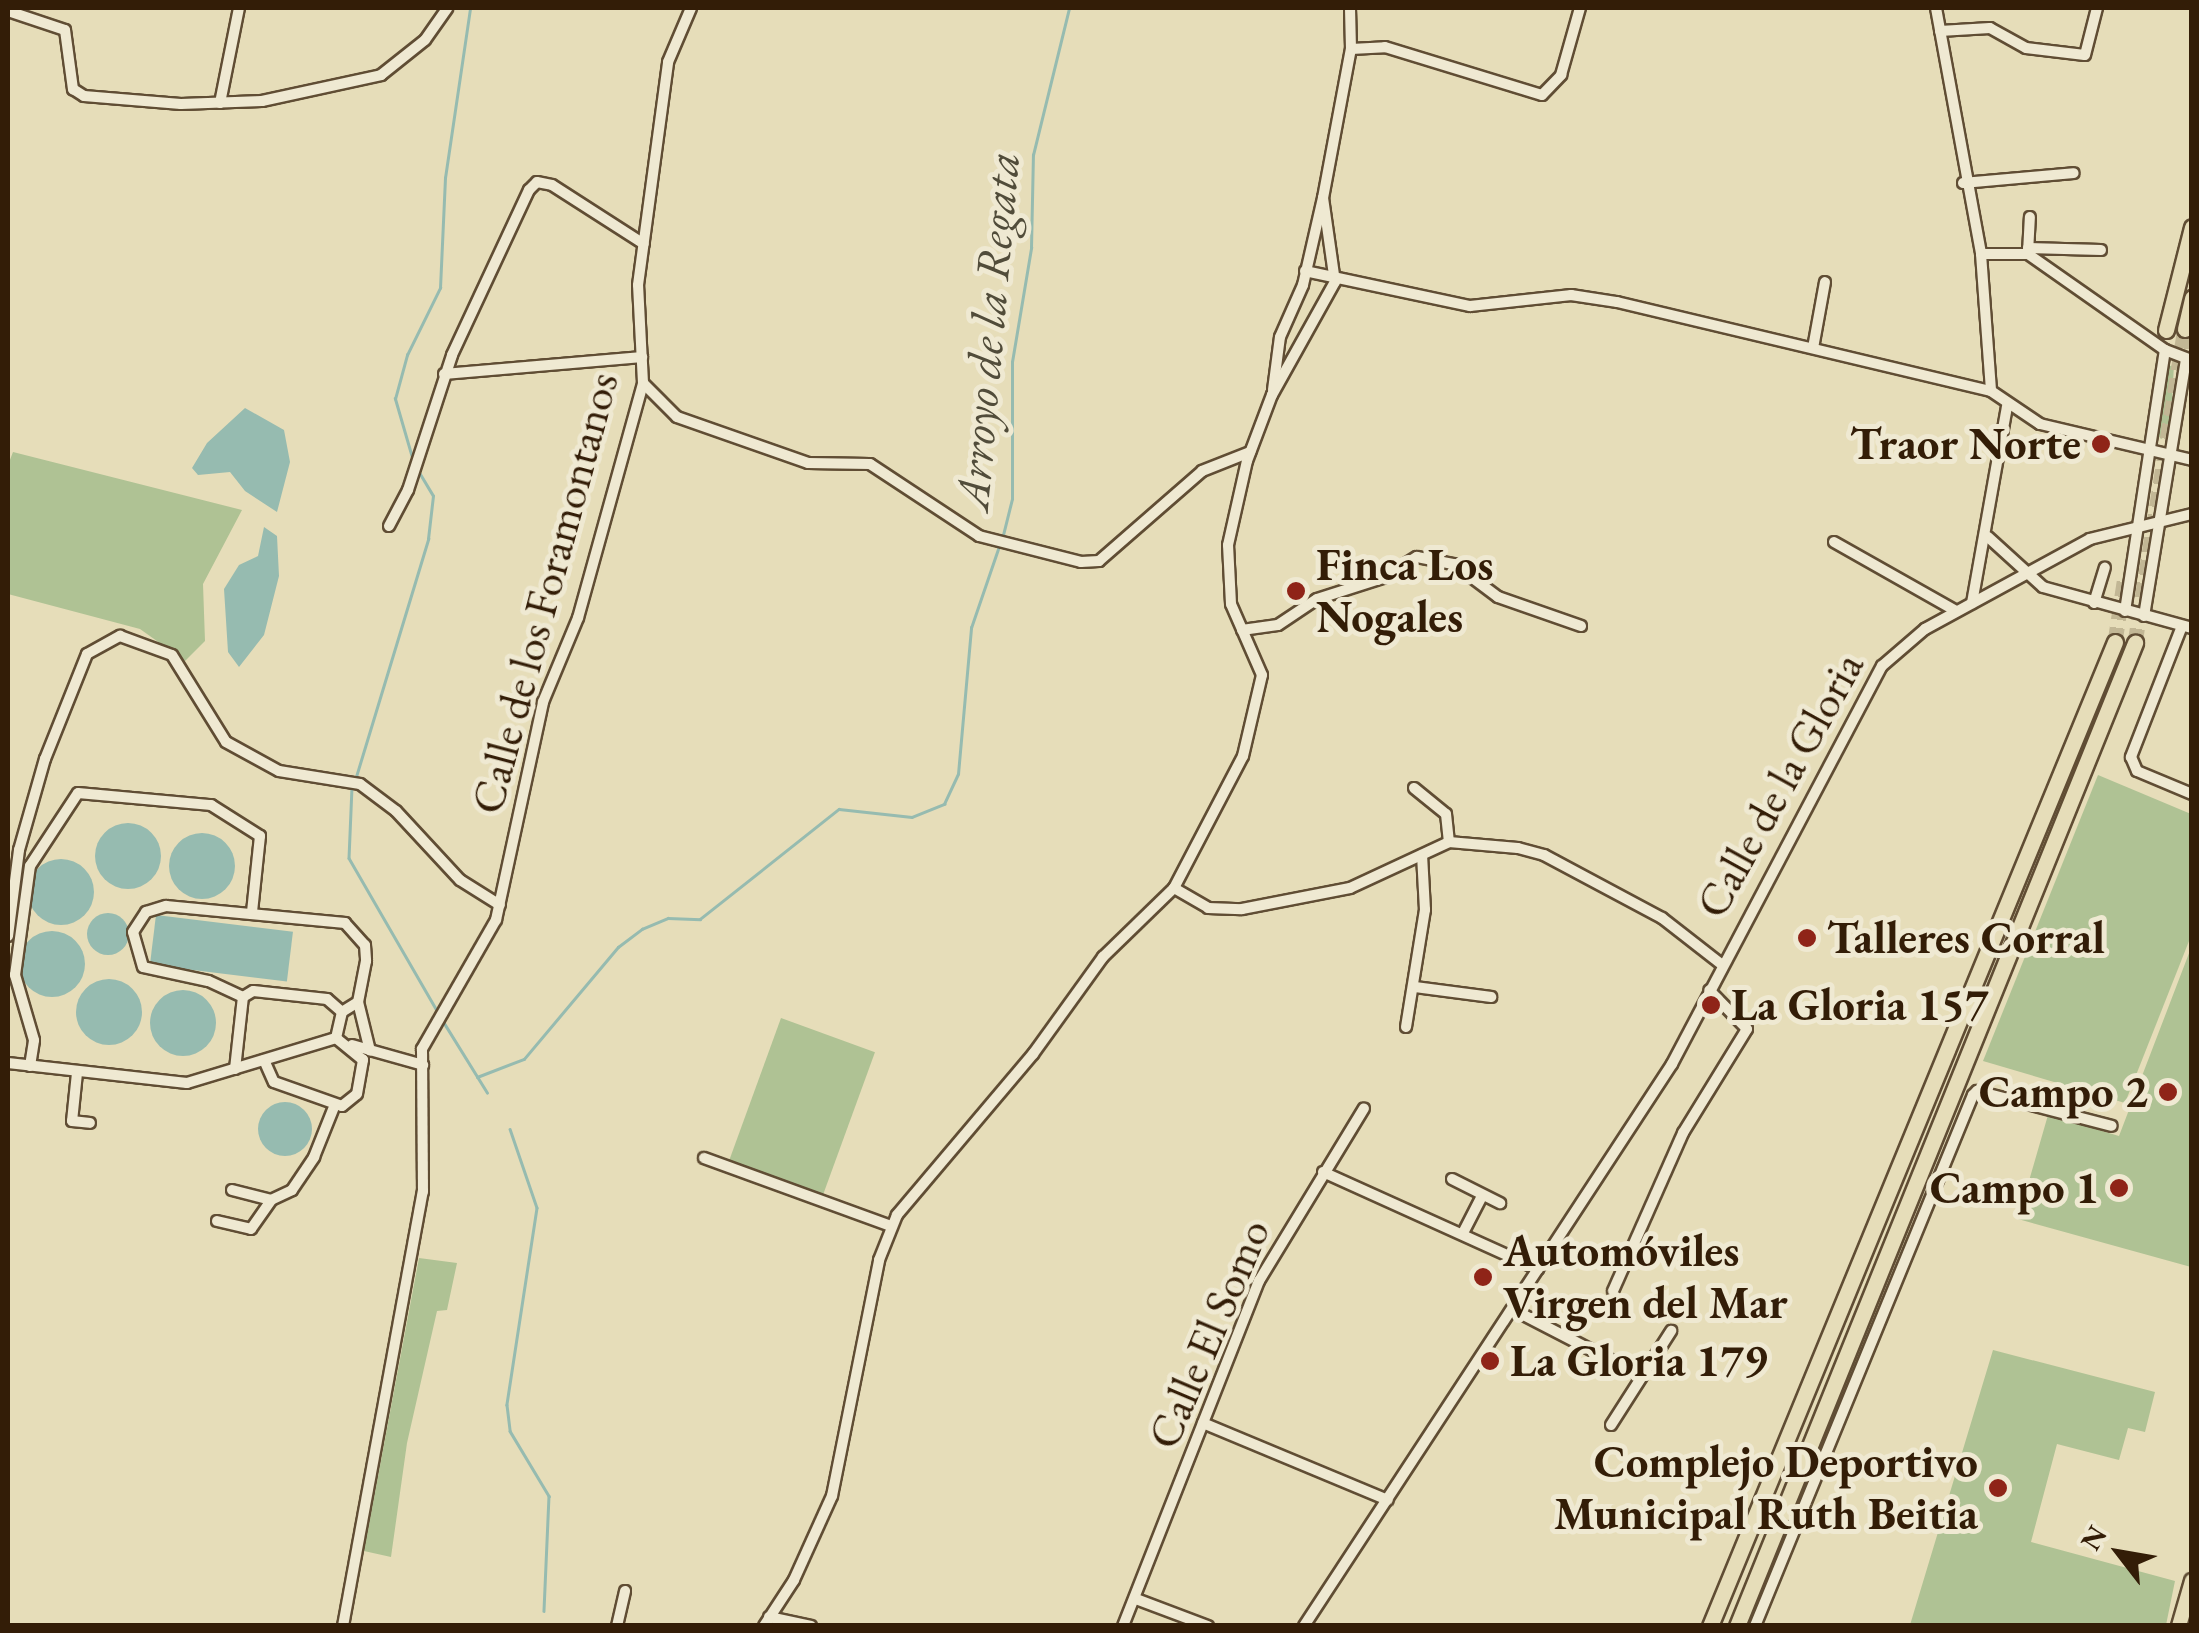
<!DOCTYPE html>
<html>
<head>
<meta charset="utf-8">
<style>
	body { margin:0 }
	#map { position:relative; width:2199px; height:1633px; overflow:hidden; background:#e6ddb9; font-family:"EB Garamond",serif }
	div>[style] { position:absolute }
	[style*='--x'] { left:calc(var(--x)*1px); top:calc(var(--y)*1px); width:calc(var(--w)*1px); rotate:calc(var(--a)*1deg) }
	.green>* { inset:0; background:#afc294; transform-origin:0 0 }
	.water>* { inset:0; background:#96bbb0; transform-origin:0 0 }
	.round { border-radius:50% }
	.stream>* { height:2.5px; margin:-1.25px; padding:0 1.25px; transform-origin:1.25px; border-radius:1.25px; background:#96bbb0 }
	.highway-tunnel>* { height:15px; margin-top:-7.5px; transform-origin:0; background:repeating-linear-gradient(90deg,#c2b795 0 15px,transparent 0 23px) }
	.roads { filter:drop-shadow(2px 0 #604d34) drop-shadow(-2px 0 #604d34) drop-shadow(0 2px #604d34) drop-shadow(0 -2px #604d34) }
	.minor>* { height:10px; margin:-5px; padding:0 5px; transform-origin:5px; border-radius:5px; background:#efe9d2 }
	.major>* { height:14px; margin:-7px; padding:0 7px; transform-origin:7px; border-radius:7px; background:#e6ddb9 }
	.highway>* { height:15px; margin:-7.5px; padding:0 7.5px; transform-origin:7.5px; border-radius:7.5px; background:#e6ddb9 }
	.dots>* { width:28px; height:28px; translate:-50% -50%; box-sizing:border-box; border:5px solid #efe9d2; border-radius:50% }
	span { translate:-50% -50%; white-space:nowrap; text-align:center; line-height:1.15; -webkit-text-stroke:10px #efe9d2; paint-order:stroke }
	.poi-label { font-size:45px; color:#331d07; font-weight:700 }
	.right { translate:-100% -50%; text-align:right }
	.left { translate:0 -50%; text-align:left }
	.street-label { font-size:45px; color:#331d07 }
	.water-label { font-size:48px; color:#514c3a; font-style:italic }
	.frame { position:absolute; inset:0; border:10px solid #331d07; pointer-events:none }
	.north { position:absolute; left:2069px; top:1503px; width:100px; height:100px; -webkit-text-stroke:8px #efe9d2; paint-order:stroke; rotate:301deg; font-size:28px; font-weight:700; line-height:40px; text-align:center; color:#331d07 }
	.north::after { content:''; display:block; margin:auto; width:35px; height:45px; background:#331d07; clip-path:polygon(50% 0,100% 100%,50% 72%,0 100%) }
</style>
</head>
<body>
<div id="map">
	<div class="green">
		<div style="clip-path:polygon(2174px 365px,2170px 433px,2161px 439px,2156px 433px,2166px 367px)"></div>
		<div style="clip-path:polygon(13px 452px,242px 510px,203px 584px,205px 641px,185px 661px,140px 629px,8px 594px,8px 465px)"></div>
		<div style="clip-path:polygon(2098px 775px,2191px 814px,2191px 936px,2125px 1103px,1983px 1061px)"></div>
		<div style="clip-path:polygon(2191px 948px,2191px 1267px,2018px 1219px,2048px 1115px,2119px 1136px)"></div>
		<div style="left:781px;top:1018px;width:100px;height:151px;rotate:20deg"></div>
		<div style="clip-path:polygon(419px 1258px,457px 1263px,447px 1310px,437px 1311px,407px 1443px,391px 1557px,364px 1551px)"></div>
		<div style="clip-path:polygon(1993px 1350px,2155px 1392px,2145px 1432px,2128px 1428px,2119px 1460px,2057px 1444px,2031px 1542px,2175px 1581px,2166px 1625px,1910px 1625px)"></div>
	</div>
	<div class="water">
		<div style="clip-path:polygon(245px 408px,284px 430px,290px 462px,277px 512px,245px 491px,230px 472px,198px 475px,192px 468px,207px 443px)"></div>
		<div style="clip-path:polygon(264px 527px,277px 536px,279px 576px,264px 635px,239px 667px,228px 652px,224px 589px,239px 565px,258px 556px)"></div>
		<div class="round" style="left:95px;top:823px;width:66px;height:66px"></div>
		<div class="round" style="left:169px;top:833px;width:66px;height:66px"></div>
		<div class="round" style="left:28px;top:859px;width:66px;height:66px"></div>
		<div class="round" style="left:87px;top:913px;width:42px;height:42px"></div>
		<div style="left:156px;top:915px;width:138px;height:50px;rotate:7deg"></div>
		<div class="round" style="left:19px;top:931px;width:66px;height:66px"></div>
		<div class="round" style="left:76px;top:979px;width:66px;height:66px"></div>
		<div class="round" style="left:150px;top:990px;width:66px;height:66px"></div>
		<div class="round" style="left:258px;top:1102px;width:54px;height:54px"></div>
	</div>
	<div class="stream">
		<div style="--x:413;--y:461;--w:65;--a:-106.2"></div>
		<div style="--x:395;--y:399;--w:46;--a:-74.7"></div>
		<div style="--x:407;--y:355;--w:75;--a:-63.8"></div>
		<div style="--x:440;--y:288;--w:110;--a:-87.4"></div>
		<div style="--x:445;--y:178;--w:172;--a:-81.6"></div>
		<div style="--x:1002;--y:539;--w:41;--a:-76"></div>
		<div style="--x:1012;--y:499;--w:137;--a:-90"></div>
		<div style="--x:1012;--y:362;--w:116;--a:-80.5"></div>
		<div style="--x:1031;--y:248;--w:93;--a:-88.8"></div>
		<div style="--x:1033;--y:155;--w:151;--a:-76.2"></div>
		<div style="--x:355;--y:780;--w:252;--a:-73.1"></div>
		<div style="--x:428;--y:539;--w:43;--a:-83.4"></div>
		<div style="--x:433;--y:496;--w:27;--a:-121"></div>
		<div style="--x:352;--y:787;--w:71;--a:92.4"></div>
		<div style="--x:349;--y:858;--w:180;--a:60"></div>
		<div style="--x:443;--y:1021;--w:84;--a:58.2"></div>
		<div style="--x:477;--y:1077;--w:50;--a:-21"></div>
		<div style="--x:524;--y:1059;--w:146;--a:-50"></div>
		<div style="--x:618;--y:947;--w:30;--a:-37"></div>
		<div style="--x:642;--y:929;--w:28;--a:-23"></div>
		<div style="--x:668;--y:918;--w:32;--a:2"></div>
		<div style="--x:700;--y:919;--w:177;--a:-38.4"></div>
		<div style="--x:839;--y:809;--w:73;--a:6.3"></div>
		<div style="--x:912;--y:817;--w:35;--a:-22"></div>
		<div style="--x:944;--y:804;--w:33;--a:-65"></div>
		<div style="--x:958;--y:774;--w:147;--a:-84.9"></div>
		<div style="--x:971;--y:628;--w:87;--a:-71.1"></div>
		<div style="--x:510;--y:1129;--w:83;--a:71.1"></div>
		<div style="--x:537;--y:1208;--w:199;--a:98.7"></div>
		<div style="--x:507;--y:1405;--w:26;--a:83"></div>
		<div style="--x:510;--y:1431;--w:76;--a:59"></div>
		<div style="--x:549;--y:1496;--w:115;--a:92.5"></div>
	</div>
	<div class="highway-tunnel">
		<div style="--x:2115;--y:642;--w:67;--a:-81.4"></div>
		<div style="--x:2135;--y:643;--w:318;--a:-81"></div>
	</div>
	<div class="roads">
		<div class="minor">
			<div style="--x:1936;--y:8;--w:250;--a:79.6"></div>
			<div style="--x:1981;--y:254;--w:137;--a:85.8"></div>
			<div style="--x:8;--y:11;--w:60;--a:18.4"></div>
			<div style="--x:65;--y:30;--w:60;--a:82.3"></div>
			<div style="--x:73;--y:89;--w:13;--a:32"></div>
			<div style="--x:84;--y:96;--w:97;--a:4.7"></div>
			<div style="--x:181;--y:104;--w:81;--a:-2.1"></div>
			<div style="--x:262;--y:101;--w:122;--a:-12.3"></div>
			<div style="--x:381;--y:75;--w:56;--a:-38.5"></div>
			<div style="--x:425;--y:40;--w:39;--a:-55"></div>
			<div style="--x:1940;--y:31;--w:50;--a:-3.4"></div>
			<div style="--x:1990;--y:28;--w:41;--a:29.1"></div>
			<div style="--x:2026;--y:48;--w:59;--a:6.8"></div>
			<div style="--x:2085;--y:55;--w:49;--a:-75.7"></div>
			<div style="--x:1351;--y:49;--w:34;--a:-3"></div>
			<div style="--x:1385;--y:47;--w:164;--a:17"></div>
			<div style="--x:1542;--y:95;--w:28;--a:-46"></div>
			<div style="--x:1561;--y:75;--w:70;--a:-74.2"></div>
			<div style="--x:220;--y:103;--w:97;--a:-78.7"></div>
			<div style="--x:1963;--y:183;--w:111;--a:-5.1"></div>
			<div style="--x:2028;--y:248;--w:73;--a:1.6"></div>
			<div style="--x:2028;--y:253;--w:36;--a:-87"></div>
			<div style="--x:1981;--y:254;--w:47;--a:0"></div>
			<div style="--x:2028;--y:254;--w:167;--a:35"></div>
			<div style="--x:2165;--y:350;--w:28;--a:21"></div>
			<div style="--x:1305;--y:271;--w:169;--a:12"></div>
			<div style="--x:1470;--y:306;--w:102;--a:-6.2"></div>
			<div style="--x:1571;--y:295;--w:47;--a:8.7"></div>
			<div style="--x:1617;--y:302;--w:384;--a:13.4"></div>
			<div style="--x:1991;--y:391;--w:59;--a:34"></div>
			<div style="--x:2040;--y:424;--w:156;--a:13.3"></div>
			<div style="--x:1813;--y:348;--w:67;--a:-79.7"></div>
			<div style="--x:444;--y:374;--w:199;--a:-4.9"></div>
			<div style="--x:643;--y:383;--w:48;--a:45"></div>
			<div style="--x:677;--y:417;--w:139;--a:19.3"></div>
			<div style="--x:808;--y:463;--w:62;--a:0.9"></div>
			<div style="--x:870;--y:464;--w:131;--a:33.4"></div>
			<div style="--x:979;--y:536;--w:105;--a:14.3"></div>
			<div style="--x:1081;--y:562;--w:18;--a:-3"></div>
			<div style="--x:1099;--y:561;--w:137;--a:-41.1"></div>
			<div style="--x:1202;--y:471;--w:52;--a:-21.6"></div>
			<div style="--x:1273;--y:390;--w:53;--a:-82.5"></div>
			<div style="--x:1280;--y:337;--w:57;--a:-66.1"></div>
			<div style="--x:1303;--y:285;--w:89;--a:-77.1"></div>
			<div style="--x:1323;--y:198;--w:152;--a:-79.4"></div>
			<div style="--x:1351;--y:49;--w:41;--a:-91.4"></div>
			<div style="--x:389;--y:526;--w:41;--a:-62.2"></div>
			<div style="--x:408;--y:490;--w:142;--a:-71.9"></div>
			<div style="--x:452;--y:355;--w:182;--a:-65"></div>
			<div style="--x:529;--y:190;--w:11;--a:-45"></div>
			<div style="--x:537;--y:182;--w:15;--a:11"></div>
			<div style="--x:552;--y:185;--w:109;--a:32.7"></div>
			<div style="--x:1988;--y:537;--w:74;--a:42.3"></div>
			<div style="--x:2043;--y:587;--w:155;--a:15.4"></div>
			<div style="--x:1834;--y:542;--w:140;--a:29.5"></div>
			<div style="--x:1972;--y:603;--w:200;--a:-79.9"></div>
			<div style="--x:2094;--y:603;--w:37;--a:-73"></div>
			<div style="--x:2125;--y:611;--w:264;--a:-81.3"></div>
			<div style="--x:2144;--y:616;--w:259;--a:-80.7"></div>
			<div style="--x:2182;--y:626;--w:141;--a:111.3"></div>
			<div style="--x:2131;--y:757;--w:15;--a:67"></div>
			<div style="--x:2137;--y:771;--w:60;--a:22.7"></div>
			<div style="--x:1242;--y:630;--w:36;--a:-8"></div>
			<div style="--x:1278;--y:625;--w:47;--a:-33.7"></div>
			<div style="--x:1317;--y:599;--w:69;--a:-17.7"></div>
			<div style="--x:1383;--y:578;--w:40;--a:-32"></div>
			<div style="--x:1417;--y:557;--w:38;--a:11"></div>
			<div style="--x:1454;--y:564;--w:55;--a:36.9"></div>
			<div style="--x:1498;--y:597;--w:88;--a:19.3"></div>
			<div style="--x:1414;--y:788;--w:41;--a:39.1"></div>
			<div style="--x:1446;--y:814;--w:28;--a:84"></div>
			<div style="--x:1174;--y:888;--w:39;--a:30"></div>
			<div style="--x:1208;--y:908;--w:34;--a:2"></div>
			<div style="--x:1242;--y:909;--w:110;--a:-11"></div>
			<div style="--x:1350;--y:888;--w:109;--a:-24.9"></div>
			<div style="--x:1449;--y:842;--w:69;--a:5"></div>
			<div style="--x:1518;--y:848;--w:27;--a:15"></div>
			<div style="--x:1544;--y:855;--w:134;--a:28.1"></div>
			<div style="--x:1662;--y:918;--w:75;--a:37.9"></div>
			<div style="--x:8;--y:936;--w:87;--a:-82.7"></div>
			<div style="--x:19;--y:850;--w:95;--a:-74.1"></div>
			<div style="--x:45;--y:759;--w:113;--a:-68.2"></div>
			<div style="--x:87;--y:654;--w:38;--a:-29"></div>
			<div style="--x:120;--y:636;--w:55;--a:20.1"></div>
			<div style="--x:172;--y:655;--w:102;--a:58.2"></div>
			<div style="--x:226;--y:742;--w:60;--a:28.7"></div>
			<div style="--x:279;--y:771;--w:82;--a:9.1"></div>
			<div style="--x:360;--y:784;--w:45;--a:36.9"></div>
			<div style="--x:396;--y:811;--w:94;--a:47.2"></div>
			<div style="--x:460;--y:880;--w:47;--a:32"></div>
			<div style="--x:1415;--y:987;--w:77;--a:7.5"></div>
			<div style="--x:358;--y:1002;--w:50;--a:76.2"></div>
			<div style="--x:1406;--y:1027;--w:119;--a:-80.8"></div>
			<div style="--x:1425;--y:910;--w:55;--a:-93.1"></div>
			<div style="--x:352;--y:1045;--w:74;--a:15.7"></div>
			<div style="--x:264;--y:1060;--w:24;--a:66"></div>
			<div style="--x:274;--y:1082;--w:72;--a:19.4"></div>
			<div style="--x:342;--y:1106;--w:19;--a:-39"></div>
			<div style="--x:357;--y:1094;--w:35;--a:-80"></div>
			<div style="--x:363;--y:1060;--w:35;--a:-141"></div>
			<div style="--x:8;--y:1063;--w:180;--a:6.4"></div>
			<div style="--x:187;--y:1083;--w:156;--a:-16.8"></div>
			<div style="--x:336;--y:1038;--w:27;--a:-77"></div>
			<div style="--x:342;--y:1012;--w:20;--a:-139"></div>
			<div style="--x:327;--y:999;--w:74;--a:-173.8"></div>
			<div style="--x:253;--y:991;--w:12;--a:149"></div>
			<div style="--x:243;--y:997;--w:38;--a:-155"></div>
			<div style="--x:208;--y:981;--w:66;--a:-167.8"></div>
			<div style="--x:143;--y:967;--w:36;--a:-106"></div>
			<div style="--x:133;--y:932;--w:24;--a:-57"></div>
			<div style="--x:146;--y:912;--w:21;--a:-17"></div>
			<div style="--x:166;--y:906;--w:180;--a:5.4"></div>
			<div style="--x:345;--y:923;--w:30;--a:48"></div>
			<div style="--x:365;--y:945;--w:16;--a:86"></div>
			<div style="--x:366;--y:961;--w:42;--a:101"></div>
			<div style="--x:358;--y:1002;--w:19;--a:148"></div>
			<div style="--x:30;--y:1066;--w:26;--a:-81"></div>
			<div style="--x:34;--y:1040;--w:68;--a:-106.3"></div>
			<div style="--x:15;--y:975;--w:110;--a:-82.2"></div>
			<div style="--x:30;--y:866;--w:87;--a:-56.7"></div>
			<div style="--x:78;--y:793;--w:134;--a:5.2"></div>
			<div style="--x:211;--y:805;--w:58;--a:32.3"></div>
			<div style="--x:260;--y:836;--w:76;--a:96"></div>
			<div style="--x:235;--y:1069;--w:72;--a:-83.7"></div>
			<div style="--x:77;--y:1073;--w:48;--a:95.9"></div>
			<div style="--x:72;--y:1121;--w:18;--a:6"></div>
			<div style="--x:704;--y:1158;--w:199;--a:20"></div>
			<div style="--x:1323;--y:1172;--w:236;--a:24.3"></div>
			<div style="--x:1452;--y:1179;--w:54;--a:26.6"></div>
			<div style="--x:232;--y:1190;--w:40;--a:14.4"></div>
			<div style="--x:271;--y:1200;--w:23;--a:-25"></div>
			<div style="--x:292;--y:1190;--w:40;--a:-56"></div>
			<div style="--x:314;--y:1157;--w:54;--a:-68.2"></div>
			<div style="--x:217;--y:1221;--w:35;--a:13"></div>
			<div style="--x:251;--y:1229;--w:35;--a:-55"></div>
			<div style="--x:1463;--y:1233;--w:42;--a:-62.8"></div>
			<div style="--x:1613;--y:1291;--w:173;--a:-66.1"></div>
			<div style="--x:1683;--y:1133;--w:122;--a:-58.4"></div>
			<div style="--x:1747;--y:1029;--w:54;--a:-134.3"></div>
			<div style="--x:1512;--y:1309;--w:146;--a:27.3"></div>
			<div style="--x:1203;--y:1423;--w:200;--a:22.6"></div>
			<div style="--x:1611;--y:1425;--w:112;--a:-57.4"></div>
			<div style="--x:1136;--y:1599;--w:77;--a:20.6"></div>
			<div style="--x:769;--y:1617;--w:43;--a:12.1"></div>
			<div style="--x:343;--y:1626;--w:441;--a:-79.6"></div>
			<div style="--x:423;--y:1192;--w:143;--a:-90.4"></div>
			<div style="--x:422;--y:1049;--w:149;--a:-60.2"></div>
			<div style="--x:496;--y:920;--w:223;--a:-77.8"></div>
			<div style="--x:543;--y:702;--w:91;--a:-67.4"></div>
			<div style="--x:578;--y:618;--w:244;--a:-74.5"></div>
			<div style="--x:643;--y:383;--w:98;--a:-92.9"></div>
			<div style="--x:638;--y:285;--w:225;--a:-82.3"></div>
			<div style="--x:668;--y:62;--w:59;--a:-66.9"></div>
			<div style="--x:617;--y:1626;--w:36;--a:-77"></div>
			<div style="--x:764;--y:1626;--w:55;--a:-56.9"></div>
			<div style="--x:794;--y:1580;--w:92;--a:-65.7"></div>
			<div style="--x:832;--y:1496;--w:241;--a:-78.7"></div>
			<div style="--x:879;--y:1260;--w:48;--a:-68.2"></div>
			<div style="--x:897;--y:1215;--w:211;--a:-49.8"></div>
			<div style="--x:1033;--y:1054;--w:120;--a:-54.2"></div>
			<div style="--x:1103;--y:957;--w:99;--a:-44.2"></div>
			<div style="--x:1174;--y:888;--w:149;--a:-62.4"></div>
			<div style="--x:1243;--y:756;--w:83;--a:-76.8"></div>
			<div style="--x:1262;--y:675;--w:77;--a:-113.6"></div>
			<div style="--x:1231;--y:604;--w:59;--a:-92.9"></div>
			<div style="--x:1228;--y:545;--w:86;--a:-77.3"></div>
			<div style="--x:1247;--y:461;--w:71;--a:-69.3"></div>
			<div style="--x:1272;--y:395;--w:129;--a:-60.9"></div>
			<div style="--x:1335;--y:282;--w:85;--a:-98.1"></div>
			<div style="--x:1123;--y:1626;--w:371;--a:-68.5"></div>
			<div style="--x:1259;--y:1281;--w:202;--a:-58.7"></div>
			<div style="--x:1304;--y:1626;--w:672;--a:-56.78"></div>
			<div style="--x:1672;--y:1064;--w:450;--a:-62.2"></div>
			<div style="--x:1882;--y:666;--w:57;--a:-40.7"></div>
			<div style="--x:1925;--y:629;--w:188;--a:-28.6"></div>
			<div style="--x:2090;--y:539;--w:105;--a:-13.8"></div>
			<div style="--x:1755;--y:1626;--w:574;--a:-67.68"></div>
			<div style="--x:1973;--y:1095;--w:6;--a:-45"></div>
			<div style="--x:1977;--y:1091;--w:139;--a:14.5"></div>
		</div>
		<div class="major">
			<div style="--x:2179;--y:1626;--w:47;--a:-73.9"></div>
		</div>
		<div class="highway">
			<div style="--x:2185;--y:329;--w:32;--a:-77"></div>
			<div style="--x:2166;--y:330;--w:106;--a:-75.8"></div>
			<div style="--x:1710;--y:1626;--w:1064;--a:-67.63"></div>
			<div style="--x:1737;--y:1626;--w:1061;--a:-67.96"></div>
		</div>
	</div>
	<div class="dots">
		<div style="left:2101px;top:444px;background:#8f2418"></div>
		<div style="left:1296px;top:591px;background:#8f2418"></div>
		<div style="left:1807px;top:938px;background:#8f2418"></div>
		<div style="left:1711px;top:1005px;background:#8f2418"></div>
		<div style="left:2168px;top:1092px;background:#8f2418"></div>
		<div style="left:2119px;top:1188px;background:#8f2418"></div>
		<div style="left:1483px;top:1277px;background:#8f2418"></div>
		<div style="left:1490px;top:1361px;background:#8f2418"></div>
		<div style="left:1998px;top:1488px;background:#8f2418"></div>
	</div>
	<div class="poi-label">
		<span class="right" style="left:2081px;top:444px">Traor Norte</span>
		<span class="left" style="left:1316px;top:591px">Finca Los<br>Nogales</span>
		<span class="left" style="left:1827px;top:938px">Talleres Corral</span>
		<span class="left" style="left:1731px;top:1005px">La Gloria 157</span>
		<span class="right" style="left:2148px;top:1092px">Campo 2</span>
		<span class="right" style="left:2099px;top:1188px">Campo 1</span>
		<span class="left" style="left:1503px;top:1277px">Automóviles<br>Virgen del Mar</span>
		<span class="left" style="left:1510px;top:1361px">La Gloria 179</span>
		<span class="right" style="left:1978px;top:1488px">Complejo Deportivo<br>Municipal Ruth Beitia</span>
	</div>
	<div class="street-label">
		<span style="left:545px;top:593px;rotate:-75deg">Calle de los Foramontanos</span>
		<span style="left:1780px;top:785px;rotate:-61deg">Calle de la Gloria</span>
		<span style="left:1209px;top:1334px;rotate:-67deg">Calle El Somo</span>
	</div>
	<div class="water-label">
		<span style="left:987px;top:331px;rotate:-85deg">Arroyo de la Regata</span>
	</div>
	<div class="frame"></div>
	<div class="north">N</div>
</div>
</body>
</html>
